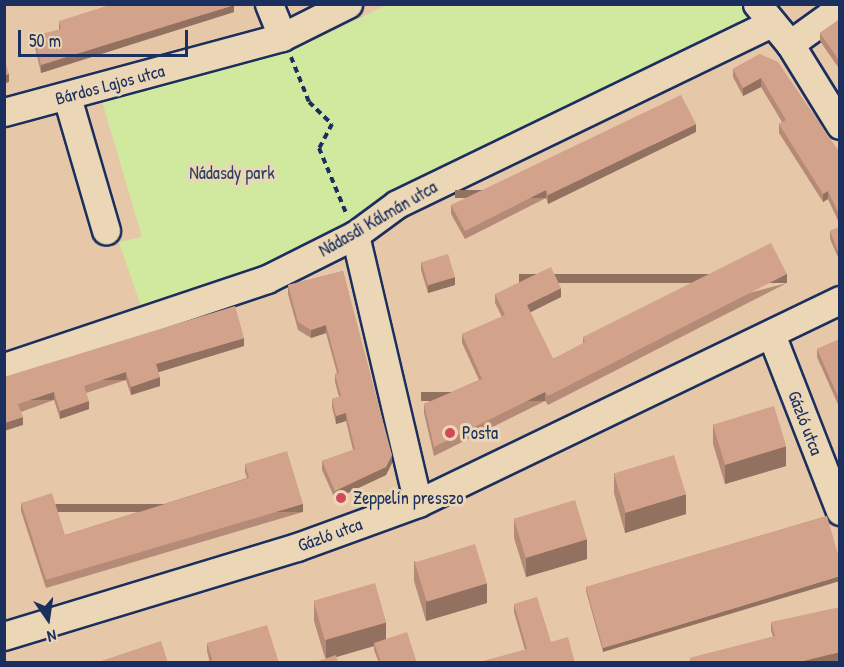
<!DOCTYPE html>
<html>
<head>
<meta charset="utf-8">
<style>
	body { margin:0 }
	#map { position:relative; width:844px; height:667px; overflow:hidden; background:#e6c8a9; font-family:"Patrick Hand",sans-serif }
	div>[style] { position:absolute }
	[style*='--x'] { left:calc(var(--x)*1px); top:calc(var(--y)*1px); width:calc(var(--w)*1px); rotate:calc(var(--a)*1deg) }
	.green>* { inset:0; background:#d1e99f }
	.path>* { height:4px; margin-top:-2px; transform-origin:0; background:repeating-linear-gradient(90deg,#1b2f5e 0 6px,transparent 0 10.5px) }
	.roads { filter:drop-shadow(2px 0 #1b2f5e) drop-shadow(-2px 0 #1b2f5e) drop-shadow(0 2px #1b2f5e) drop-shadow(0 -2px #1b2f5e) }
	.minor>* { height:27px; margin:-13.5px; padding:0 13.5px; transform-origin:13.5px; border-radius:13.5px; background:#ebd6b5 }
	.wall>* { inset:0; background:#b58b78 }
	.shaded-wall>* { inset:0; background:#937161; transform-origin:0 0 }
	.building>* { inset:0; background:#d2a28b; transform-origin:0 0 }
	.dots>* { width:16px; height:16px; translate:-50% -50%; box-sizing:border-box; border:3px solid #ebd6b5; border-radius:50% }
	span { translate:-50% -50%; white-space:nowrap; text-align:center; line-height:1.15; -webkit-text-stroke:6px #ebd6b5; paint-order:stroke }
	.street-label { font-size:18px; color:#1b2f5e }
	.park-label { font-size:18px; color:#2d4264 }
	.poi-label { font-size:18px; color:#1b2f5e }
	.left { translate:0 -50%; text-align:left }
	.frame { position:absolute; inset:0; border:6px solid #1b2f5e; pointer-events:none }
	.north { position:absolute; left:18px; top:589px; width:60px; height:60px; -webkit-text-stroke:4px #ebd6b5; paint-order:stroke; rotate:167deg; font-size:16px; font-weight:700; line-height:24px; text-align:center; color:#1b2f5e }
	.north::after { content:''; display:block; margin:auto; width:21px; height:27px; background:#1b2f5e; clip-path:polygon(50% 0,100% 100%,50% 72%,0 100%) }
	.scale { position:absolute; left:18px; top:30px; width:170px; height:27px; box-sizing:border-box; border:3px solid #1b2f5e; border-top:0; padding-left:8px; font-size:18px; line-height:21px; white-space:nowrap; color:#1b2f5e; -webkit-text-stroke:4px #ebd6b5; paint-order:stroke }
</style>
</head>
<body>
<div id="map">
	<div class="green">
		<div style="clip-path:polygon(748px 4px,758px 16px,327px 252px,142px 309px,119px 242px,142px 237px,102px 101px,302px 46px,387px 5px)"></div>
	</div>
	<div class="path">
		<div style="--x:291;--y:57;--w:48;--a:68.2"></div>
		<div style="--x:309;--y:102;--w:32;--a:44"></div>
		<div style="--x:332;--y:124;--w:27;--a:118"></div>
		<div style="--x:319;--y:148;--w:70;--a:67.4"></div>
	</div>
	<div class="roads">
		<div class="minor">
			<div style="--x:269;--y:4;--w:35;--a:68"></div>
			<div style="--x:757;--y:4;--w:52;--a:50.5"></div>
			<div style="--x:790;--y:44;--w:95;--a:58.3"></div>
			<div style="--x:790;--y:44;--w:62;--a:-35.8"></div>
			<div style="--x:67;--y:97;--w:139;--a:73.7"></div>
			<div style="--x:4;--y:112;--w:288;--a:-15.1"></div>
			<div style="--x:282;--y:37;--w:74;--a:-26.6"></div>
			<div style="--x:355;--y:235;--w:275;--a:76.8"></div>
			<div style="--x:771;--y:334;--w:190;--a:68.7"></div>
			<div style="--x:4;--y:367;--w:277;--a:-18.5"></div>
			<div style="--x:267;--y:279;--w:98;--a:-26.6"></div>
			<div style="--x:355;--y:235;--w:52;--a:-36.4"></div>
			<div style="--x:397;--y:204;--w:416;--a:-25.8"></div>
			<div style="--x:4;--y:636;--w:306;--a:-16.9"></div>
			<div style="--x:297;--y:547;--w:129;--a:-20"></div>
			<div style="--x:418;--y:503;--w:468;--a:-25.7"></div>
		</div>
	</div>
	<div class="wall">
		<div style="clip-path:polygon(234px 12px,41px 73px,34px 43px,34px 36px,59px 30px,59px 21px)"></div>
		<div style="clip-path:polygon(840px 19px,840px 70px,820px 41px,820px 33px)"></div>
		<div style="clip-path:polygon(760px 54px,840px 154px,840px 225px,828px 199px,823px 202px,779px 133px,779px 124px,782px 122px,761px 87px,743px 96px,733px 77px,733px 69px)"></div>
		<div style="clip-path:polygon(696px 132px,548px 204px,546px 198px,465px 239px,451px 214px,451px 205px)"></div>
		<div style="clip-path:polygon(840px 227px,840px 262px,830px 239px,830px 231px)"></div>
		<div style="clip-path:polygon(421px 262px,455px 285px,428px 293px,421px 270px)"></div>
		<div style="clip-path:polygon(343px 271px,392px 463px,386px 475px,335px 499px,322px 470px,322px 461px,353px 450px,346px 421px,336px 424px,332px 407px,332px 399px,339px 397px,335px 382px,335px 374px,337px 373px,326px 333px,311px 338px,298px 330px,288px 294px,288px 285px)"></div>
		<div style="clip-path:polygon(787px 283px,548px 405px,545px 401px,434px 456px,424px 413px,424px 404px,479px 380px,462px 343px,462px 334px,502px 317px,495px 303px,495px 294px,561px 297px,530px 312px,553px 359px,583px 344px,583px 337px)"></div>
		<div style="clip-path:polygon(840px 339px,840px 409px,817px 357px,817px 349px)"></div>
		<div style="clip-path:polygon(244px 346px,158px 372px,160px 386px,131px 395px,126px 380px,86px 393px,89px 409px,60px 419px,54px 400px,21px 412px,23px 425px,4px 377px)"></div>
		<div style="clip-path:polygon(713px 424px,786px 466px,725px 484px,713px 444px)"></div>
		<div style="clip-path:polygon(245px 464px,303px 512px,46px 588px,21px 511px,21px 503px,65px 535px,247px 478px,245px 472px)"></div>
		<div style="clip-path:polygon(614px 473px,686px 514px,625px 533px,614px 493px)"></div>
		<div style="clip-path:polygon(827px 516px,603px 652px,586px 591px,586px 587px)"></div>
		<div style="clip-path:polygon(514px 518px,587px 559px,526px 577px,514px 538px)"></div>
		<div style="clip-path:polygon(414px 561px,487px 603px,426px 621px,414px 581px)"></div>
		<div style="clip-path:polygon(314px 601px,386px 639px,417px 663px,379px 663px,374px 650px,374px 646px,336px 657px,325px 658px,314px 621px)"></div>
		<div style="clip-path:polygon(514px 604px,551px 642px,525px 650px,514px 612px)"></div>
		<div style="clip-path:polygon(771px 622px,840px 660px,829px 663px,690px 663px,690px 658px,773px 637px,771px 630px)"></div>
		<div style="clip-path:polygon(207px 643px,279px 663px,210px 663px,207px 651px)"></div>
	</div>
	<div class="shaded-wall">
		<div style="clip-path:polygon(234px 5px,234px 12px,41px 73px,41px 65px)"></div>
		<div style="clip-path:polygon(9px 74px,9px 82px,4px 84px,4px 75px)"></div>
		<div style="clip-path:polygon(761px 78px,761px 87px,743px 96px,743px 88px)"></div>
		<div style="clip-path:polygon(696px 124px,696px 132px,548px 204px,548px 195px)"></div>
		<div style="left:546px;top:190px;width:8px;height:91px;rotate:90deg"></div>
		<div style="clip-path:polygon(828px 191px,828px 199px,823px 202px,823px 194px)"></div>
		<div style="left:787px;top:274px;width:9px;height:268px;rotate:90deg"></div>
		<div style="clip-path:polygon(455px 277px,455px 285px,428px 293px,428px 285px)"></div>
		<div style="clip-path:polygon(561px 288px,561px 297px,527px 314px,527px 305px)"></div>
		<div style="clip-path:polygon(326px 325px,326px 333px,311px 338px,311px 330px)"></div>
		<div style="clip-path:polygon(244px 338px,244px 346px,156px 373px,156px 364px)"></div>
		<div style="left:126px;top:372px;width:8px;height:44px;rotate:90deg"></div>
		<div style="clip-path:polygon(160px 377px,160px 386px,131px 395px,131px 387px)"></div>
		<div style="left:54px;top:392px;width:8px;height:38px;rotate:90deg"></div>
		<div style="left:545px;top:392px;width:9px;height:124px;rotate:90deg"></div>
		<div style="clip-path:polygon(89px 401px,89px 409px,60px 419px,60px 411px)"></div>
		<div style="clip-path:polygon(346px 413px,346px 421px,336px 424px,336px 416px)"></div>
		<div style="clip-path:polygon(23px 417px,23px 425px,4px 431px,4px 423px)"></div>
		<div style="clip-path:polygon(786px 446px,786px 466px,725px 484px,725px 464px)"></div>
		<div style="clip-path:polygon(392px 455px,392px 463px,386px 475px,335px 499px,335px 491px)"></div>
		<div style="clip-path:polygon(686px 494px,686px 514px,625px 533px,625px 513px)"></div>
		<div style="left:303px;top:504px;width:8px;height:268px;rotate:90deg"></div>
		<div style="clip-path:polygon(587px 539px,587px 559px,526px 577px,526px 557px)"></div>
		<div style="clip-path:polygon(840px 576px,840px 581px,603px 652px,603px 648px)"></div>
		<div style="clip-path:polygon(487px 583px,487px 603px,426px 621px,426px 601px)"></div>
		<div style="clip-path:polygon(386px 622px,386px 642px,374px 643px,374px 646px,326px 660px,326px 640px)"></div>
		<div style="clip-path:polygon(840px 652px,840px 660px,829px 663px,795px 663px)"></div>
	</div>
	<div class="building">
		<div style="clip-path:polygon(113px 4px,234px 4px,234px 5px,41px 65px,34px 36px,61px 29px,59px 21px)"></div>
		<div style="clip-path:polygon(840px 19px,840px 62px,820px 33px)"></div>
		<div style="clip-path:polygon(760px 54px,778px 62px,838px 150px,840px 154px,840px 216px,828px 191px,823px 194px,779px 124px,786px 120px,761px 78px,743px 88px,733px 69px)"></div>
		<div style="clip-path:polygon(4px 58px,9px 74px,4px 75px)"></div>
		<div style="clip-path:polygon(681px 95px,696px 124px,548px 195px,546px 190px,465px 231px,451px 205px)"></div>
		<div style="clip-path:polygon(840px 227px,840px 254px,839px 254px,830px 231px)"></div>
		<div style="clip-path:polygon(771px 243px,787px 274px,548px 396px,545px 392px,434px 447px,424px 404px,482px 379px,462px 334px,505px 315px,495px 294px,551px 267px,561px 288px,527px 305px,553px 359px,585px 342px,583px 337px)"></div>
		<div style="left:448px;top:254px;width:24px;height:28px;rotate:73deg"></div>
		<div style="clip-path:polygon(343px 271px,392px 455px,386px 467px,335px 491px,322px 461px,355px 449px,346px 413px,336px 416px,332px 399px,341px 396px,335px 374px,339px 373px,326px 325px,311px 330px,298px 322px,288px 285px)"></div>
		<div style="clip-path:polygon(235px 306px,244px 338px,156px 364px,160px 377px,131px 387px,126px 372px,84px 386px,89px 401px,60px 411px,54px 392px,18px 404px,23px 417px,4px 423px,4px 377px)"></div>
		<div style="clip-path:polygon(840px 339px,840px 401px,817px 349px)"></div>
		<div style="left:774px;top:406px;width:42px;height:64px;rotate:73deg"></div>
		<div style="clip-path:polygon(287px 451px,303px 504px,46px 580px,21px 503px,52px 493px,65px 535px,249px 478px,245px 464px)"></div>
		<div style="left:674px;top:455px;width:41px;height:63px;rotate:73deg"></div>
		<div style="left:575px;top:500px;width:41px;height:64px;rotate:73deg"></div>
		<div style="clip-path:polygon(827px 516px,840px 561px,840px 576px,603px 648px,586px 587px)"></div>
		<div style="left:475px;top:544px;width:41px;height:63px;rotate:73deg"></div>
		<div style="left:375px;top:583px;width:41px;height:64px;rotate:74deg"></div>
		<div style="clip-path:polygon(537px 597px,551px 642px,568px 637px,575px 663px,476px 663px,527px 649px,514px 604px)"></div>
		<div style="clip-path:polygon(840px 607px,840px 652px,795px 663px,691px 663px,690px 658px,775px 636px,771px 622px)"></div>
		<div style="clip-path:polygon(267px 625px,279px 663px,213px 663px,207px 643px)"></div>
		<div style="clip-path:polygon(407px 632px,417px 663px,381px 663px,374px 643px)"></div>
		<div style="clip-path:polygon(161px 641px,168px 663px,102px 663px,101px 661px)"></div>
		<div style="clip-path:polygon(336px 655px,338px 663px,312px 663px)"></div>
	</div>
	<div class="dots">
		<div style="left:450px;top:433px;background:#d1495b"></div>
		<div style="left:341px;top:498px;background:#d1495b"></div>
	</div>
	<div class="street-label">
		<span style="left:110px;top:85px;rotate:-15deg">Bárdos Lajos utca</span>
		<span style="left:378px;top:219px;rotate:-30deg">Nádasdi Kálmán utca</span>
		<span style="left:805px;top:423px;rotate:69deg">Gázló utca</span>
		<span style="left:330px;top:535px;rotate:-20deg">Gázló utca</span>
	</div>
	<div class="park-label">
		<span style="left:232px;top:173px">Nádasdy park</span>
	</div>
	<div class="poi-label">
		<span class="left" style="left:462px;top:433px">Posta</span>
		<span class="left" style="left:353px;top:498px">Zeppelin presszo</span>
	</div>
	<div class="frame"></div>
	<div class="north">N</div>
	<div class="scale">50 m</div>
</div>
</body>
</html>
